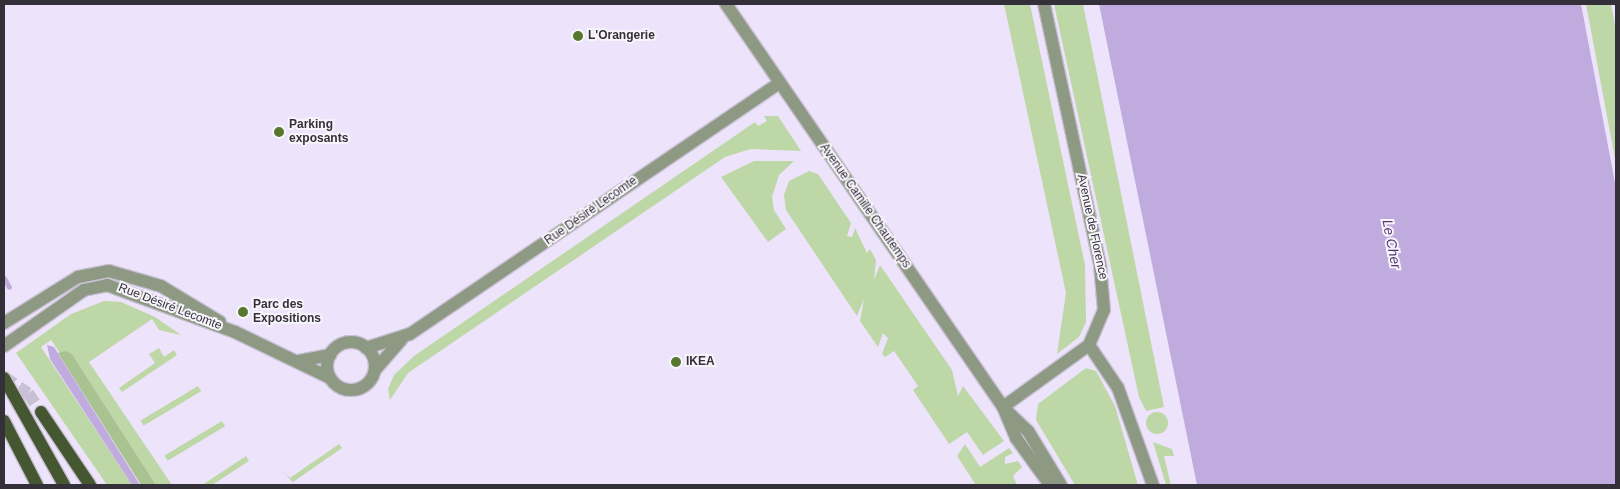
<!DOCTYPE html>
<html>
<head>
<meta charset="utf-8">
<style>
	body { margin:0 }
	#map { position:relative; width:1620px; height:489px; overflow:hidden; background:#ede4fb; font-family:Helvetica,sans-serif }
	div>[style] { position:absolute }
	[style*='--x'] { left:calc(var(--x)*1px); top:calc(var(--y)*1px); width:calc(var(--w)*1px); rotate:calc(var(--a)*1deg) }
	.green>* { inset:0; background:#bed7a7; transform-origin:0 0 }
	.round { border-radius:50% }
	.forest>* { inset:0; background:#a9c390 }
	.water>* { inset:0; background:#c0abde }
	.stream>* { height:5px; margin:-2.5px; padding:0 2.5px; transform-origin:2.5px; border-radius:2.5px; background:#c0abde }
	.major-tunnel>* { height:12px; margin-top:-6px; transform-origin:0; background:repeating-linear-gradient(90deg,#c8c0d4 0 12px,transparent 0 18px) }
	.roads { filter:drop-shadow(1px 0 #c8c0d4) drop-shadow(-1px 0 #c8c0d4) drop-shadow(0 1px #c8c0d4) drop-shadow(0 -1px #c8c0d4) }
	.minor>* { height:12px; margin:-6px; padding:0 6px; transform-origin:6px; border-radius:6px; background:#8e9983 }
	.minor>.ring { margin:-6px; padding:0; box-sizing:content-box; background:none; border:12px solid #8e9983; border-radius:50% }
	.major>* { height:12px; margin:-6px; padding:0 6px; transform-origin:6px; border-radius:6px; background:#455731 }
	.dots>* { width:14px; height:14px; translate:-50% -50%; box-sizing:border-box; border:2px solid #f7f5fb; border-radius:50% }
	span { translate:-50% -50%; white-space:nowrap; text-align:center; line-height:1.15; -webkit-text-stroke:4px #f7f5fb; paint-order:stroke }
	.poi-label { font-size:12px; color:#34303a; font-weight:700 }
	.left { translate:0 -50%; text-align:left }
	.street-label { font-size:12px; color:#34303a }
	.water-label { font-size:14px; color:#553776; font-style:italic }
	.frame { position:absolute; inset:0; border:5px solid #34303a; pointer-events:none }
</style>
</head>
<body>
<div id="map">
	<div class="green">
		<div style="clip-path:polygon(1004px 4px,1030px 4px,1085px 265px,1086px 322px,1079px 337px,1057px 354px,1066px 293px)"></div>
		<div style="clip-path:polygon(1054px 4px,1083px 4px,1164px 407px,1146px 411px,1139px 397px)"></div>
		<div style="clip-path:polygon(1586px 4px,1611px 4px,1616px 31px,1616px 164px)"></div>
		<div style="clip-path:polygon(764px 116px,778px 116px,801px 151px,751px 149px,725px 157px,408px 373px,390px 400px,388px 389px,394px 375px,414px 356px,755px 122px,758px 126px,767px 121px)"></div>
		<div style="clip-path:polygon(754px 161px,794px 161px,779px 175px,772px 197px,774px 210px,786px 229px,768px 242px,721px 177px)"></div>
		<div style="clip-path:polygon(809px 171px,818px 174px,851px 223px,847px 236px,852px 237px,855px 228px,867px 253px,870px 249px,876px 260px,874px 280px,880px 265px,952px 370px,958px 396px,963px 386px,1004px 441px,983px 455px,967px 432px,949px 444px,913px 390px,918px 386px,894px 351px,885px 357px,882px 354px,888px 338px,883px 333px,878px 347px,860px 321px,864px 299px,857px 316px,786px 210px,784px 195px,789px 181px)"></div>
		<div style="clip-path:polygon(104px 301px,121px 302px,155px 317px,181px 335px,159px 330px,152px 319px,89px 362px,172px 485px,156px 485px,72px 354px,60px 353px,51px 340px,41px 347px,132px 485px,107px 485px,16px 353px,71px 314px)"></div>
		<div style="clip-path:polygon(159px 348px,164px 357px,174px 350px,177px 355px,122px 392px,119px 388px,155px 363px,149px 354px)"></div>
		<div style="clip-path:polygon(1086px 368px,1096px 371px,1115px 406px,1138px 485px,1075px 485px,1036px 420px,1038px 404px)"></div>
		<div style="left:198px;top:386px;width:6px;height:67px;rotate:59deg"></div>
		<div class="round" style="left:1146px;top:412px;width:22px;height:22px"></div>
		<div style="left:222px;top:421px;width:6px;height:67px;rotate:59deg"></div>
		<div style="clip-path:polygon(1153px 442px,1172px 449px,1174px 456px,1164px 456px,1171px 485px,1166px 485px)"></div>
		<div style="clip-path:polygon(339px 444px,342px 448px,293px 482px,295px 485px,282px 470px,290px 478px)"></div>
		<div style="clip-path:polygon(965px 444px,980px 467px,1009px 448px,1013px 453px,1005px 457px,1005px 464px,1018px 461px,1022px 467px,1013px 476px,1017px 485px,976px 485px,957px 456px)"></div>
		<div style="clip-path:polygon(246px 456px,249px 461px,212px 485px,202px 485px)"></div>
	</div>
	<div class="forest">
		<div style="clip-path:polygon(65px 351px,72px 354px,156px 485px,141px 485px,58px 353px)"></div>
	</div>
	<div class="water">
		<div style="clip-path:polygon(1099px 4px,1581px 4px,1616px 188px,1616px 485px,1197px 485px)"></div>
		<div style="clip-path:polygon(47px 345px,54px 347px,140px 485px,132px 485px,50px 359px)"></div>
	</div>
	<div class="stream">
		<div style="--x:4;--y:278;--w:10;--a:61"></div>
	</div>
	<div class="major-tunnel">
		<div style="--x:4;--y:377;--w:29;--a:34"></div>
		<div style="--x:28;--y:393;--w:23;--a:56"></div>
	</div>
	<div class="roads">
		<div class="minor">
			<div style="--x:726;--y:4;--w:489;--a:55.5"></div>
			<div style="--x:1003;--y:407;--w:34;--a:67"></div>
			<div style="--x:1016;--y:438;--w:58;--a:54.1"></div>
			<div style="--x:4;--y:323;--w:87;--a:-31.9"></div>
			<div style="--x:78;--y:277;--w:32;--a:-11"></div>
			<div style="--x:109;--y:271;--w:54;--a:16.1"></div>
			<div style="--x:161;--y:286;--w:69;--a:31.4"></div>
			<div class="ring" style="left:327px;top:342px;width:36px;height:36px"></div>
			<div style="--x:1089;--y:345;--w:52;--a:56"></div>
			<div style="--x:1118;--y:388;--w:103;--a:70.2"></div>
			<div style="--x:4;--y:346;--w:98;--a:-35"></div>
			<div style="--x:84;--y:290;--w:24;--a:-12"></div>
			<div style="--x:107;--y:285;--w:136;--a:20.2"></div>
			<div style="--x:235;--y:332;--w:106;--a:25.8"></div>
			<div style="--x:366;--y:348;--w:46;--a:-17.7"></div>
			<div style="--x:410;--y:334;--w:447;--a:-34.2"></div>
			<div style="--x:299;--y:361;--w:32;--a:-11"></div>
			<div style="--x:375;--y:370;--w:40;--a:-49"></div>
			<div style="--x:1003;--y:407;--w:106;--a:-35.8"></div>
			<div style="--x:1089;--y:345;--w:38;--a:-67"></div>
			<div style="--x:1104;--y:310;--w:45;--a:-95.1"></div>
			<div style="--x:1100;--y:265;--w:267;--a:-102.1"></div>
			<div style="--x:1007;--y:411;--w:29;--a:44"></div>
			<div style="--x:1028;--y:431;--w:63;--a:58.6"></div>
		</div>
		<div class="major">
			<div style="--x:4;--y:378;--w:123;--a:60.7"></div>
			<div style="--x:41;--y:412;--w:88;--a:56.1"></div>
			<div style="--x:4;--y:421;--w:72;--a:62.7"></div>
		</div>
	</div>
	<div class="dots">
		<div style="left:578px;top:36px;background:#56772e"></div>
		<div style="left:279px;top:132px;background:#56772e"></div>
		<div style="left:243px;top:312px;background:#56772e"></div>
		<div style="left:676px;top:362px;background:#56772e"></div>
	</div>
	<div class="poi-label">
		<span class="left" style="left:588px;top:36px">L'Orangerie</span>
		<span class="left" style="left:289px;top:132px">Parking<br>exposants</span>
		<span class="left" style="left:253px;top:312px">Parc des<br>Expositions</span>
		<span class="left" style="left:686px;top:362px">IKEA</span>
	</div>
	<div class="street-label">
		<span style="left:865px;top:206px;rotate:55deg">Avenue Camille Chautemps</span>
		<span style="left:591px;top:211px;rotate:-35deg">Rue Désiré Lecomte</span>
		<span style="left:1092px;top:227px;rotate:78deg">Avenue de Florence</span>
		<span style="left:170px;top:307px;rotate:21deg">Rue Désiré Lecomte</span>
	</div>
	<div class="water-label">
		<span style="left:1392px;top:244px;rotate:79deg">Le Cher</span>
	</div>
	<div class="frame"></div>
</div>
</body>
</html>
